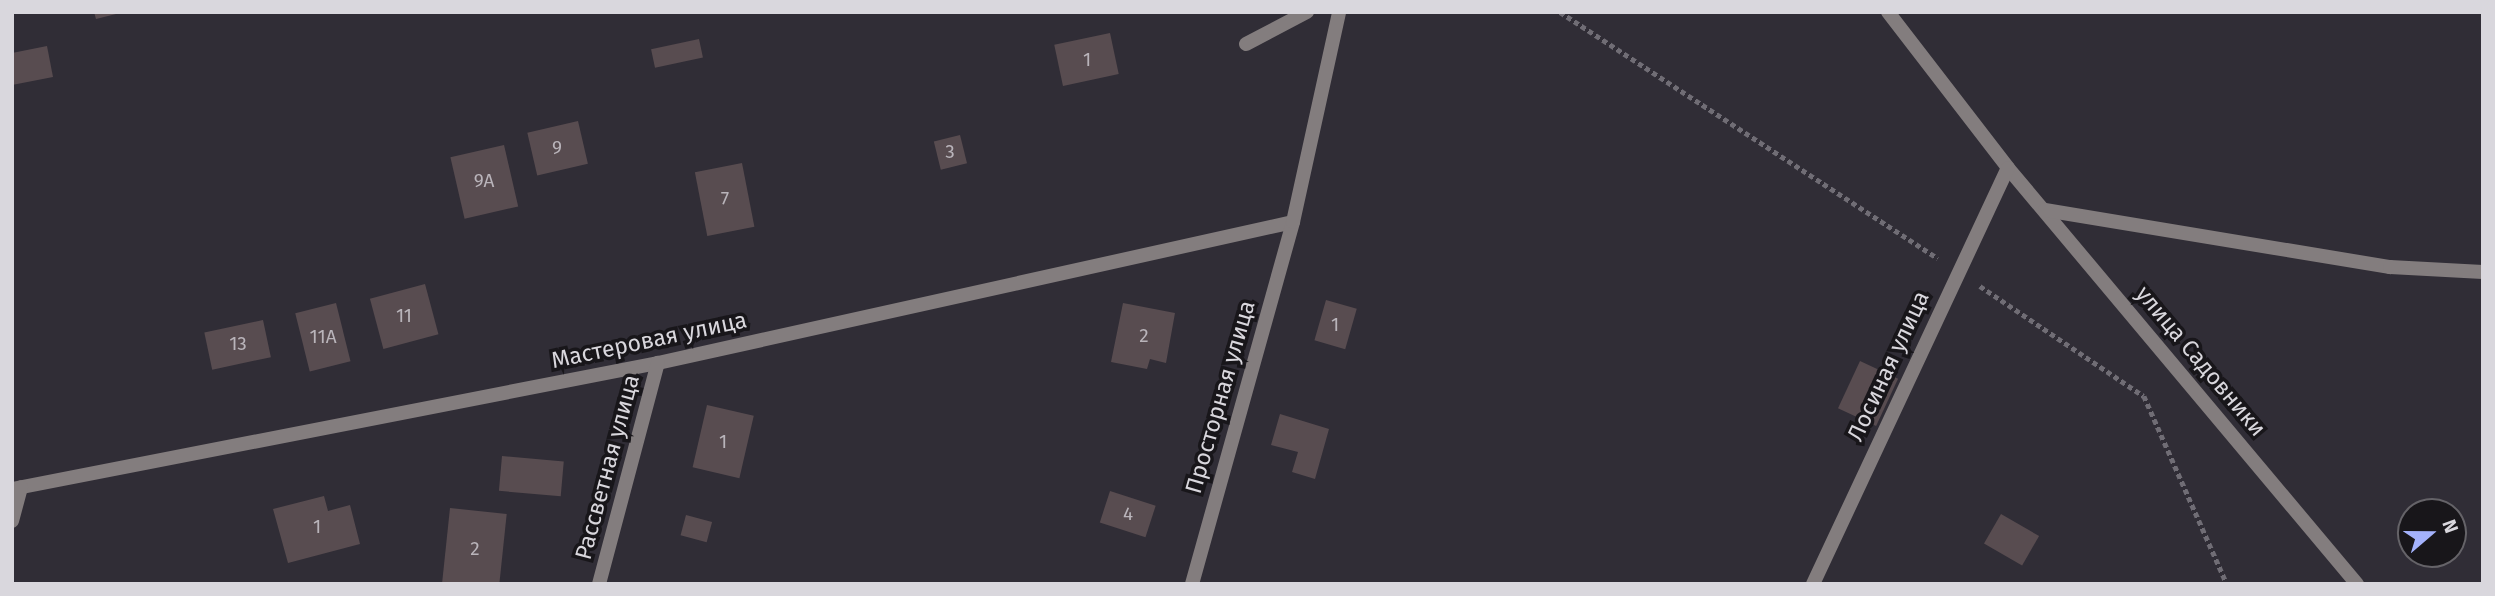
<!DOCTYPE html>
<html>
<head>
<meta charset="utf-8">
<style>
	body { margin:0 }
	#map { position:relative; width:2495px; height:596px; overflow:hidden; background:#302d36; font-family:"Fira Sans",sans-serif }
	div>[style] { position:absolute }
	[style*='--x'] { left:calc(var(--x)*1px); top:calc(var(--y)*1px); width:calc(var(--w)*1px); rotate:calc(var(--a)*1deg) }
	.building>* { inset:0; background:#584c50; transform-origin:0 0 }
	.path>* { height:4.5px; margin-top:-2.25px; transform-origin:0; background:repeating-linear-gradient(90deg,#706d75 0 5px,transparent 0 8.5px) }
	.lane>* { height:14px; margin:-7px; padding:0 7px; transform-origin:7px; border-radius:7px; background:#837d7e }
	.street>* { height:14px; margin:-7px; padding:0 7px; transform-origin:7px; border-radius:7px; background:#837d7e }
	span { translate:-50% -50%; white-space:nowrap; text-align:center; line-height:1.15; -webkit-text-stroke:7px #18161a; paint-order:stroke }
	.number-label { font-size:19px; color:#b9b4ba }
	.number-label span { -webkit-text-stroke-width:0 }
	.street-label { font-size:23px; color:#d9d7dd }
	.frame { position:absolute; inset:0; border:14px solid #d9d7dd; pointer-events:none }
	.north { position:absolute; left:2397px; top:498px; width:70px; height:70px; box-sizing:border-box; background:#18161a; border:2px solid #656368; border-radius:50%; rotate:70deg; font-size:19px; font-weight:700; line-height:28px; text-align:center; color:#d9d7dd }
	.north::after { content:''; display:block; margin:auto; width:24px; height:32px; background:#a4b2fc; clip-path:polygon(50% 0,100% 100%,50% 72%,0 100%) }
</style>
</head>
<body>
<div id="map">
	<div class="building">
		<div style="clip-path:polygon(94px 12px,119px 12px,120px 13px,96px 19px)"></div>
		<div style="left:1110px;top:33px;width:42px;height:57px;rotate:78deg"></div>
		<div style="left:699px;top:39px;width:19px;height:49px;rotate:78deg"></div>
		<div style="clip-path:polygon(47px 46px,53px 77px,12px 85px,12px 53px)"></div>
		<div style="left:578px;top:121px;width:44px;height:52px;rotate:77deg"></div>
		<div style="left:960px;top:135px;width:29px;height:27px;rotate:76deg"></div>
		<div style="left:504px;top:145px;width:63px;height:55px;rotate:77deg"></div>
		<div style="left:742px;top:163px;width:65px;height:48px;rotate:79deg"></div>
		<div style="left:425px;top:284px;width:52px;height:57px;rotate:75deg"></div>
		<div style="left:1326px;top:300px;width:32px;height:42px;rotate:16deg"></div>
		<div style="left:336px;top:303px;width:60px;height:42px;rotate:76deg"></div>
		<div style="clip-path:polygon(1123px 303px,1175px 313px,1166px 363px,1150px 359px,1147px 369px,1111px 362px)"></div>
		<div style="left:263px;top:320px;width:38px;height:60px;rotate:78deg"></div>
		<div style="left:1860px;top:361px;width:42px;height:52px;rotate:25deg"></div>
		<div style="left:707px;top:405px;width:48px;height:64px;rotate:13deg"></div>
		<div style="clip-path:polygon(1280px 414px,1329px 429px,1315px 479px,1292px 472px,1298px 452px,1271px 445px)"></div>
		<div style="left:502px;top:456px;width:62px;height:35px;rotate:5deg"></div>
		<div style="left:1110px;top:491px;width:48px;height:33px;rotate:18deg"></div>
		<div style="clip-path:polygon(324px 496px,328px 511px,350px 505px,360px 544px,288px 563px,273px 509px)"></div>
		<div style="left:450px;top:508px;width:57px;height:76px;rotate:6deg"></div>
		<div style="left:2001px;top:514px;width:44px;height:34px;rotate:30deg"></div>
		<div style="left:686px;top:515px;width:27px;height:21px;rotate:15deg"></div>
	</div>
	<div class="path">
		<div style="--x:1560;--y:12;--w:451;--a:33.1"></div>
		<div style="--x:1980;--y:286;--w:197;--a:33.9"></div>
		<div style="--x:2144;--y:396;--w:206;--a:66.2"></div>
	</div>
	<div class="lane">
		<div style="--x:1246;--y:44;--w:69;--a:-27.7"></div>
	</div>
	<div class="street">
		<div style="--x:1888;--y:12;--w:197;--a:52.4"></div>
		<div style="--x:2008;--y:168;--w:543;--a:50.01"></div>
		<div style="--x:2045;--y:210;--w:350;--a:9.4"></div>
		<div style="--x:2390;--y:267;--w:93;--a:3.1"></div>
		<div style="--x:12;--y:489;--w:658;--a:-11.04"></div>
		<div style="--x:658;--y:363;--w:650;--a:-12.52"></div>
		<div style="--x:12;--y:521;--w:35;--a:-75"></div>
		<div style="--x:599;--y:584;--w:229;--a:-75.1"></div>
		<div style="--x:1192;--y:584;--w:376;--a:-74.4"></div>
		<div style="--x:1293;--y:222;--w:215;--a:-77.6"></div>
		<div style="--x:1813;--y:584;--w:459;--a:-64.9"></div>
	</div>
	<div class="number-label">
		<span style="left:1087px;top:60px">1</span>
		<span style="left:557px;top:148px">9</span>
		<span style="left:950px;top:152px">3</span>
		<span style="left:484px;top:181px">9А</span>
		<span style="left:725px;top:199px">7</span>
		<span style="left:404px;top:316px">11</span>
		<span style="left:1335px;top:325px">1</span>
		<span style="left:1144px;top:336px">2</span>
		<span style="left:323px;top:337px">11А</span>
		<span style="left:238px;top:344px">13</span>
		<span style="left:723px;top:442px">1</span>
		<span style="left:1128px;top:514px">4</span>
		<span style="left:317px;top:527px">1</span>
		<span style="left:475px;top:549px">2</span>
	</div>
	<div class="street-label">
		<span style="left:649px;top:340px;rotate:-12deg">Мастеровая улица</span>
		<span style="left:2201px;top:361px;rotate:50deg">улица Садовники</span>
		<span style="left:1888px;top:366px;rotate:-65deg">Лосиная улица</span>
		<span style="left:1220px;top:397px;rotate:-74deg">Просторная улица</span>
		<span style="left:607px;top:467px;rotate:-75deg">Рассветная улица</span>
	</div>
	<div class="frame"></div>
	<div class="north">N</div>
</div>
</body>
</html>
